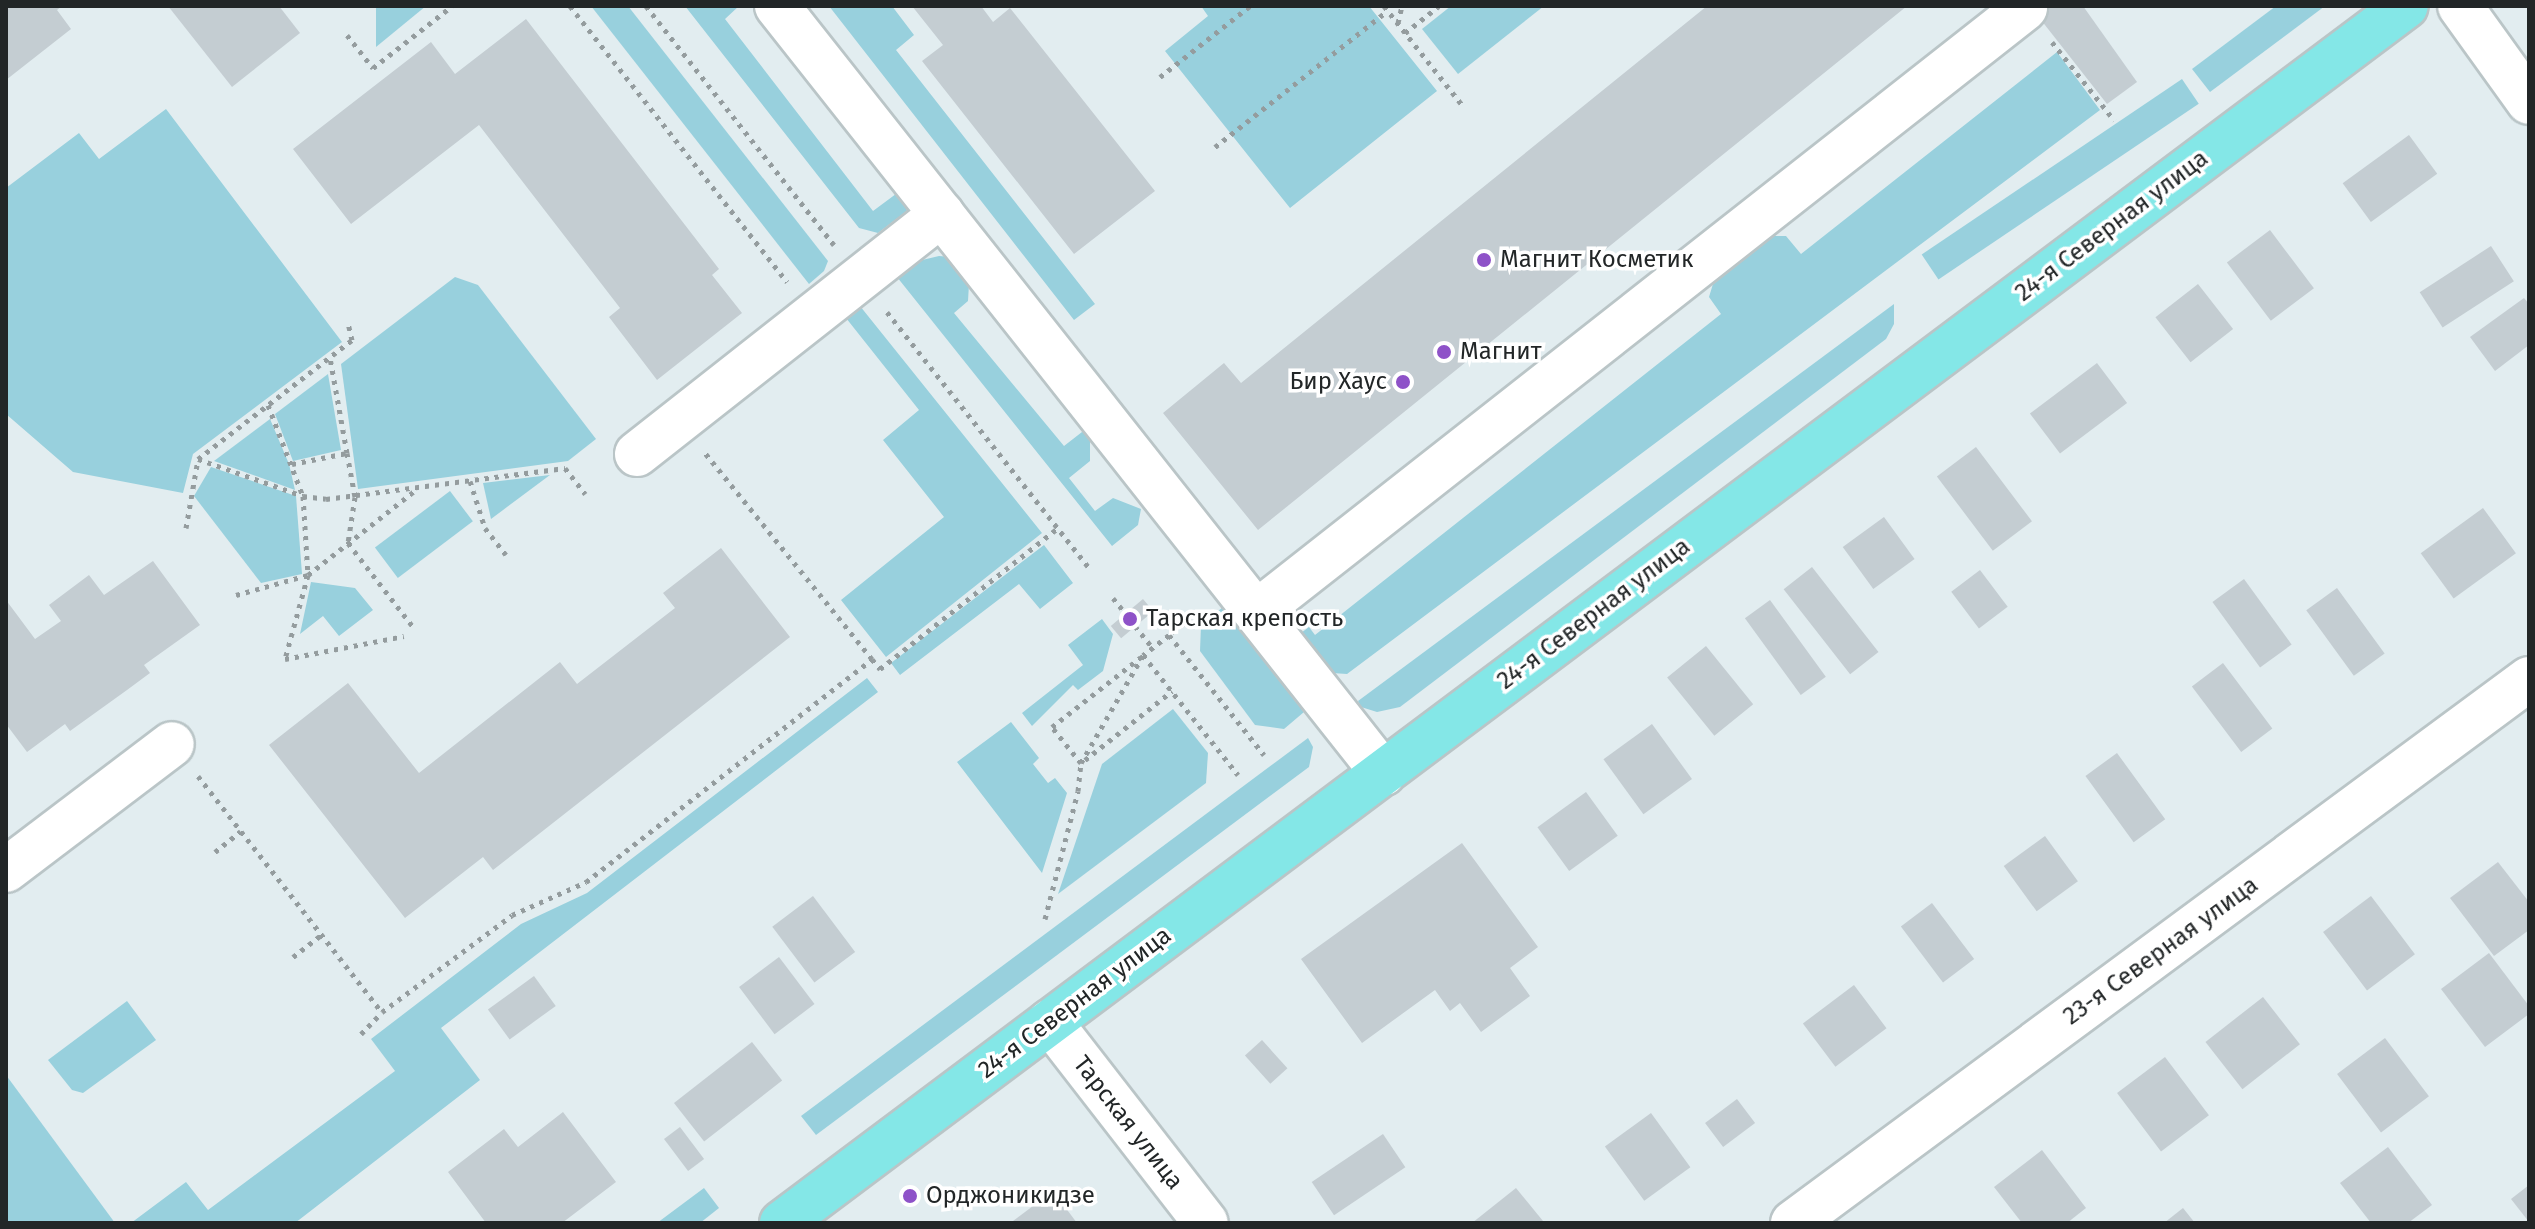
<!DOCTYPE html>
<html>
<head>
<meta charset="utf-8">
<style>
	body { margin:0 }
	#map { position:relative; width:2535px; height:1229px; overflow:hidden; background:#e2edf0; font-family:"Fira Sans",sans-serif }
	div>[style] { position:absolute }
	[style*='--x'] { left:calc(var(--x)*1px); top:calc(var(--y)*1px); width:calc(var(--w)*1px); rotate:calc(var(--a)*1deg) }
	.green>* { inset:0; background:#98d0dd; transform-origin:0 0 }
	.building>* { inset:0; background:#c4cdd2; transform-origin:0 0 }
	.path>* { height:5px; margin-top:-2.5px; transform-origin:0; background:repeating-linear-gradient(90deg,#949c9e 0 4px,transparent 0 10px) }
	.roads { filter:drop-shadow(2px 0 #bac5c7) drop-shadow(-2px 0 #bac5c7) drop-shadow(0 2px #bac5c7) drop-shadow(0 -2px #bac5c7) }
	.minor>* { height:44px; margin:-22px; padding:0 22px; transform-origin:22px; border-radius:22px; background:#fff }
	.major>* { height:44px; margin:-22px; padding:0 22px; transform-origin:22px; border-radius:22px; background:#84e7e7 }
	.dots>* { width:22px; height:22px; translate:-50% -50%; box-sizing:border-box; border:4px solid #fff; border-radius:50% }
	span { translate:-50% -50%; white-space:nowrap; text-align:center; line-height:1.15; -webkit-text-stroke:7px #fff; paint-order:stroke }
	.street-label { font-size:24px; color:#222627 }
	.poi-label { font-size:24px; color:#222627 }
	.left { translate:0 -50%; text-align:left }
	.right { translate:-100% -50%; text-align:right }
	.frame { position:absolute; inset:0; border:8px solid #222627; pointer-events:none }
</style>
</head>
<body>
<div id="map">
	<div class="green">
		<div style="clip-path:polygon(376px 6px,426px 6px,376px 47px)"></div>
		<div style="clip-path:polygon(591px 6px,628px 6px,828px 261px,824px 271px,809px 284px)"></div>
		<div style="clip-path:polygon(685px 6px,739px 6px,725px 19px,873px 211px,904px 188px,907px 211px,878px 233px,859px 228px)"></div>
		<div style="clip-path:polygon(829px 6px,892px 6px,914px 35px,896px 50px,1095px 304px,1074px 320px)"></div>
		<div style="clip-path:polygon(1201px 6px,1369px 6px,1437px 91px,1290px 208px,1165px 51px,1208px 16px)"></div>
		<div style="clip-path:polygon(1451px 6px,1544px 6px,1458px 74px,1422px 29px)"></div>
		<div style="clip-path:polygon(2276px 6px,2325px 6px,2210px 92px,2192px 69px)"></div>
		<div style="clip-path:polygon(2057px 52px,2100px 110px,1347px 674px,1332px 673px,1301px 633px,1309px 627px,1315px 635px,1721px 314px,1709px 297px,1716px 274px,1766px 236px,1786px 236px,1801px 254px)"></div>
		<div style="left:2182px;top:79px;width:30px;height:314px;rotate:56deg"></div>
		<div style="clip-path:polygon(166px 109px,342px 342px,193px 454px,183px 493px,73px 472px,6px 414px,6px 188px,79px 133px,99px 159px)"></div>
		<div style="clip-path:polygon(939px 256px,951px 257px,969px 284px,968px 301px,954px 313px,1064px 446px,1082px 432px,1090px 434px,1090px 461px,1069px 478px,1095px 511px,1113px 498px,1141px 509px,1138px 525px,1112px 546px,897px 277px,918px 261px)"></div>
		<div style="clip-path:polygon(455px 277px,478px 285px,596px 439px,568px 461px,358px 489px,341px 364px)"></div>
		<div style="clip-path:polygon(1894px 304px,1894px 324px,1886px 339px,1400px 707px,1377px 712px,1361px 707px,1358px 701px)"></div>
		<div style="clip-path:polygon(860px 306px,1042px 533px,886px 657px,841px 600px,944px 517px,883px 440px,919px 410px,846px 318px)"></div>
		<div style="clip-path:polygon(328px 374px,341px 450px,293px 461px,275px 414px)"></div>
		<div style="clip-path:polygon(270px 419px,289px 464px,295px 490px,214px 461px)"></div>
		<div style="clip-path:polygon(211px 467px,296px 496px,302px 574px,261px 583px,194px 496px)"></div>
		<div style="clip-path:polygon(550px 475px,491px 519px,483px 483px)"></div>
		<div style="left:450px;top:491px;width:38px;height:94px;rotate:53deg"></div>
		<div style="clip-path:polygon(1044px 545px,1073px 583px,1040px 609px,1019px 584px,900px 675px,891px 663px)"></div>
		<div style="clip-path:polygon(311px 582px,355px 588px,373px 610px,339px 636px,323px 616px,300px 634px)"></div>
		<div style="clip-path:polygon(1223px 607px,1304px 712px,1284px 729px,1255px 725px,1200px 651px,1201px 625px)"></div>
		<div style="clip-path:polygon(1102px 619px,1113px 634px,1103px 671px,1078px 690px,1073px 685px,1032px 726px,1022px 713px,1083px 665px,1068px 645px)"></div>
		<div style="clip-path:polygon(867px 678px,878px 692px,441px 1028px,480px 1080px,295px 1223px,131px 1223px,186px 1182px,208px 1210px,395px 1071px,371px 1039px,521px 924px,587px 893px)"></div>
		<div style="clip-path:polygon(1173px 709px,1208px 753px,1206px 783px,1058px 894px,1102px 764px)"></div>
		<div style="clip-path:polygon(1011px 722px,1039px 758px,1033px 764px,1048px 783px,1055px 778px,1067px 793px,1042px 873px,957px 762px)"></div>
		<div style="clip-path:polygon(1308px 738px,1313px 747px,1309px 767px,816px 1135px,801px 1116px)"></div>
		<div style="clip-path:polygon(127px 1001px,156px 1040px,83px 1093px,72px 1090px,48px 1060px)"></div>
		<div style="clip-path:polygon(6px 1075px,115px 1223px,6px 1223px)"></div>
		<div style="clip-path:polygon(704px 1188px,719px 1208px,700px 1223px,657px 1223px)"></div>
	</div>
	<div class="building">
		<div style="clip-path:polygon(6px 6px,62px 6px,57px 10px,71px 29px,6px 80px)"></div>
		<div style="clip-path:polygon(168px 6px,279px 6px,300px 33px,232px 87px)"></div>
		<div style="clip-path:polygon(912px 6px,981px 6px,993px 22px,1010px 8px,1155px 191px,1074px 254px,922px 61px,943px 45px)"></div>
		<div style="clip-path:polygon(1707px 6px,1907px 6px,1258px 530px,1163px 413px,1224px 363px,1241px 383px)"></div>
		<div style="clip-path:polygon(2030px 6px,2083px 6px,2137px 82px,2107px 104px)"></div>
		<div style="clip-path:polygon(526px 19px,719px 269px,712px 275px,742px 313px,657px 380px,609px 317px,620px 308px,479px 125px,351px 224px,293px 149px,431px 42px,455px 74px)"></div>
		<div style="left:2409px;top:135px;width:48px;height:82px;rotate:54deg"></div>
		<div style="left:2270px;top:230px;width:73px;height:54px;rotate:53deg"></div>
		<div style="left:2491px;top:246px;width:42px;height:85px;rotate:57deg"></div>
		<div style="left:2198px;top:284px;width:57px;height:54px;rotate:52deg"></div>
		<div style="clip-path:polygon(2524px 298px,2529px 304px,2529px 345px,2495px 371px,2470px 337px)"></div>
		<div style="left:2097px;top:363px;width:50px;height:84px;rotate:53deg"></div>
		<div style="left:1976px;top:447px;width:93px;height:49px;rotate:53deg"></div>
		<div style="left:2483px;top:508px;width:56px;height:77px;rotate:54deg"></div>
		<div style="left:1884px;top:517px;width:52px;height:51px;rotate:54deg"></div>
		<div style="clip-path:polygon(721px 548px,790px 637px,493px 870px,483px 857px,405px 918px,269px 745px,348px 683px,419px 773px,560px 662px,577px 684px,675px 608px,663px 593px)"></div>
		<div style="clip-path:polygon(153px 561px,200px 625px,144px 665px,150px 673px,127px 690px,70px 731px,65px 724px,27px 752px,6px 724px,6px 600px,35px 639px,61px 621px,49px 605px,89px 575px,104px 595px)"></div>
		<div style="left:1812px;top:567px;width:108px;height:36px;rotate:52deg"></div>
		<div style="left:1980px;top:570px;width:46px;height:36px;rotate:53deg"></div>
		<div style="left:2244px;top:579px;width:81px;height:39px;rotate:54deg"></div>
		<div style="left:2337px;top:588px;width:81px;height:38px;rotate:54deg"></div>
		<div style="left:1143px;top:599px;width:16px;height:42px;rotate:50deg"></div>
		<div style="left:1770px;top:600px;width:95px;height:31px;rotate:54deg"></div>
		<div style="left:1706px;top:646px;width:75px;height:50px;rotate:51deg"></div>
		<div style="left:2223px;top:663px;width:82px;height:39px;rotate:53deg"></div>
		<div style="left:1652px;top:724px;width:68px;height:60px;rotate:54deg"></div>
		<div style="left:2117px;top:753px;width:82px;height:39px;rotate:54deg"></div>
		<div style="left:1586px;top:792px;width:54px;height:60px;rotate:54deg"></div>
		<div style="left:2045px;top:836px;width:56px;height:51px;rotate:54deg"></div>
		<div style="clip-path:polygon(1462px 843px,1538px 947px,1510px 968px,1530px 996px,1481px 1032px,1460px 1003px,1450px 1011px,1435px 990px,1362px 1043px,1301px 959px)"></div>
		<div style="clip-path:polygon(2498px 862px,2529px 902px,2529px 930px,2494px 956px,2450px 898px)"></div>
		<div style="left:813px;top:896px;width:70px;height:51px;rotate:53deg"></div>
		<div style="left:2371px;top:896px;width:73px;height:60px;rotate:53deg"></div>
		<div style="left:1932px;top:903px;width:70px;height:39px;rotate:53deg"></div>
		<div style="clip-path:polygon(2489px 953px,2529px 1006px,2529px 1014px,2485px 1047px,2441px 989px)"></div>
		<div style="left:779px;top:957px;width:59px;height:50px;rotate:53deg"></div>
		<div style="left:534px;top:976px;width:37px;height:57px;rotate:54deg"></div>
		<div style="left:1854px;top:985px;width:54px;height:64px;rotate:53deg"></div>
		<div style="left:2263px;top:997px;width:60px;height:73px;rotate:52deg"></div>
		<div style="left:2385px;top:1038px;width:73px;height:60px;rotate:53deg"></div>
		<div style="left:1262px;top:1040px;width:38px;height:23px;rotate:48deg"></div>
		<div style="left:752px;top:1042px;width:49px;height:99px;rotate:52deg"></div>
		<div style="left:2165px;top:1057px;width:73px;height:60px;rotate:53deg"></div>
		<div style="left:1737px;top:1099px;width:30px;height:40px;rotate:53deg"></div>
		<div style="clip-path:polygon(563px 1112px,616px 1182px,562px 1223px,486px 1223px,448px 1172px,504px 1129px,518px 1147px)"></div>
		<div style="left:1651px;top:1113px;width:67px;height:57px;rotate:54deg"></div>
		<div style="left:680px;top:1127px;width:40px;height:20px;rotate:53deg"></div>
		<div style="left:1383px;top:1134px;width:40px;height:86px;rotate:56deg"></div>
		<div style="clip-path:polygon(2388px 1147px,2432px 1205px,2408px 1223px,2371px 1223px,2340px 1183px)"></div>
		<div style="clip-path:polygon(2042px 1150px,2086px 1208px,2067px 1223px,2022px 1223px,1994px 1187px)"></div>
		<div style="clip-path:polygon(2529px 1185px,2529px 1222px,2511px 1199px)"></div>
		<div style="clip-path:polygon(1516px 1188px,1543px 1221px,1472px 1223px)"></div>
		<div style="clip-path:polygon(1053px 1191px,1077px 1223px,1014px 1223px,1013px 1221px)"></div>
		<div style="clip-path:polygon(2183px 1208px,2195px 1223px,2164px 1223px)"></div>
	</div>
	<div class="path">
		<div style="--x:570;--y:6;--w:351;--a:51.8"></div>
		<div style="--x:646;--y:6;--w:304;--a:51.8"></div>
		<div style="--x:1384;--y:6;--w:127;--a:51.7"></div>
		<div style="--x:1398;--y:23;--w:17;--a:-77"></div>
		<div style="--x:1405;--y:33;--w:43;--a:-38.5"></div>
		<div style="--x:347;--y:35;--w:42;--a:51.8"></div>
		<div style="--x:373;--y:68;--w:100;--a:-38.1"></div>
		<div style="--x:2052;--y:42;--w:100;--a:51.5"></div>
		<div style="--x:1160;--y:77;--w:115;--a:-38.3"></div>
		<div style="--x:1215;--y:147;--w:219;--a:-38.3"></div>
		<div style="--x:887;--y:312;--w:328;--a:51.7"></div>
		<div style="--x:268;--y:405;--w:97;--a:69"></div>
		<div style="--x:303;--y:496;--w:79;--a:86.4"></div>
		<div style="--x:308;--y:575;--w:87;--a:105.3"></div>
		<div style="--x:285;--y:659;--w:121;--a:-10.9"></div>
		<div style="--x:347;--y:453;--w:45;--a:79.7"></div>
		<div style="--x:355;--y:497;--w:47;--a:98.7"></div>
		<div style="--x:348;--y:543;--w:108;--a:52.2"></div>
		<div style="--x:198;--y:459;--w:111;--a:19.4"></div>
		<div style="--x:303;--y:496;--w:23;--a:7"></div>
		<div style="--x:326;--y:499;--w:241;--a:-7.4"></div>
		<div style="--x:565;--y:468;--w:33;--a:52"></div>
		<div style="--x:292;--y:464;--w:56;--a:-11.3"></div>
		<div style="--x:347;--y:453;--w:97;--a:-100.1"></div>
		<div style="--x:470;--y:481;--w:49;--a:72.3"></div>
		<div style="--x:485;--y:528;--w:34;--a:52"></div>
		<div style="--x:186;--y:528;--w:70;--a:-80.1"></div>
		<div style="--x:198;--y:459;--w:195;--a:-37.7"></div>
		<div style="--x:352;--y:340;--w:18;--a:-103"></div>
		<div style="--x:236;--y:595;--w:75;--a:-15.5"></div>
		<div style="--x:308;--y:575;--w:139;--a:-38.3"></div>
		<div style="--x:1113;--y:598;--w:19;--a:51"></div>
		<div style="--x:1199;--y:612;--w:38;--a:143"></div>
		<div style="--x:1169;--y:635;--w:153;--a:51.6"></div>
		<div style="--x:1135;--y:626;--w:28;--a:51"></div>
		<div style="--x:1169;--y:635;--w:33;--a:142"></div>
		<div style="--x:1143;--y:655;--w:153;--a:51.6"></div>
		<div style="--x:872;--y:659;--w:13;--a:51"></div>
		<div style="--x:880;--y:669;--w:227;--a:-38.4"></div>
		<div style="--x:1085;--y:760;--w:111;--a:-38.4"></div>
		<div style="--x:1081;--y:763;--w:46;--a:-128.9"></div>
		<div style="--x:1052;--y:727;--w:113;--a:-38.2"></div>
		<div style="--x:198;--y:776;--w:299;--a:52.1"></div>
		<div style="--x:382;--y:1012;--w:162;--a:-36.7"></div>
		<div style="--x:512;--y:915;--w:81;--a:-24"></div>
		<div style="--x:586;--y:882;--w:363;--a:-37.9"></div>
		<div style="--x:872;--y:659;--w:265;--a:-129"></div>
		<div style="--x:215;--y:852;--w:33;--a:-39"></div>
		<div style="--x:1045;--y:919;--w:132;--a:-75.5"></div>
		<div style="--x:1078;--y:791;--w:28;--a:-84"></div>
		<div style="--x:1081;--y:763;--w:125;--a:-60.1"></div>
		<div style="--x:293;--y:957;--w:37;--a:-38"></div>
		<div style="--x:361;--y:1034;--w:30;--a:-46"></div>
	</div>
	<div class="roads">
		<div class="minor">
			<div style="--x:777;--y:6;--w:978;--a:51.69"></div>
			<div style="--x:2460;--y:6;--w:118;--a:54.3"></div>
			<div style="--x:637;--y:454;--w:388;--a:-38.2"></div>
			<div style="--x:1257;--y:612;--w:977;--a:-38.18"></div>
			<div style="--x:6;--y:870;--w:208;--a:-37.2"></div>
			<div style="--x:1050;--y:1022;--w:254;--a:52.2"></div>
			<div style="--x:1793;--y:1223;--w:915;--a:-36.47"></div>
		</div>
		<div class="major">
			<div style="--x:782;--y:1223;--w:2029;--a:-36.85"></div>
		</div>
	</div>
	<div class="dots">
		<div style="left:1484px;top:260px;background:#8e52c8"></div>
		<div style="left:1444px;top:352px;background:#8e52c8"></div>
		<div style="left:1403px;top:382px;background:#8e52c8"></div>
		<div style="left:1130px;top:619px;background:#8e52c8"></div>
		<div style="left:910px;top:1196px;background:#8e52c8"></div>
	</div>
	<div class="street-label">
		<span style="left:2112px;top:226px;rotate:-37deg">24-я Северная улица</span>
		<span style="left:1594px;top:614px;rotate:-37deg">24-я Северная улица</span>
		<span style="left:2161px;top:951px;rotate:-36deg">23-я Северная улица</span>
		<span style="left:1075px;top:1003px;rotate:-37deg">24-я Северная улица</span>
		<span style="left:1128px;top:1123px;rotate:52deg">Тарская улица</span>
	</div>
	<div class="poi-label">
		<span class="left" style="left:1500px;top:260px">Магнит Косметик</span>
		<span class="left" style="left:1460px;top:352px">Магнит</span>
		<span class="right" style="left:1387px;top:382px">Бир Хаус</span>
		<span class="left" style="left:1146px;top:619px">Тарская крепость</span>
		<span class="left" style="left:926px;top:1196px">Орджоникидзе</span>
	</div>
	<div class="frame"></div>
</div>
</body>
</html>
